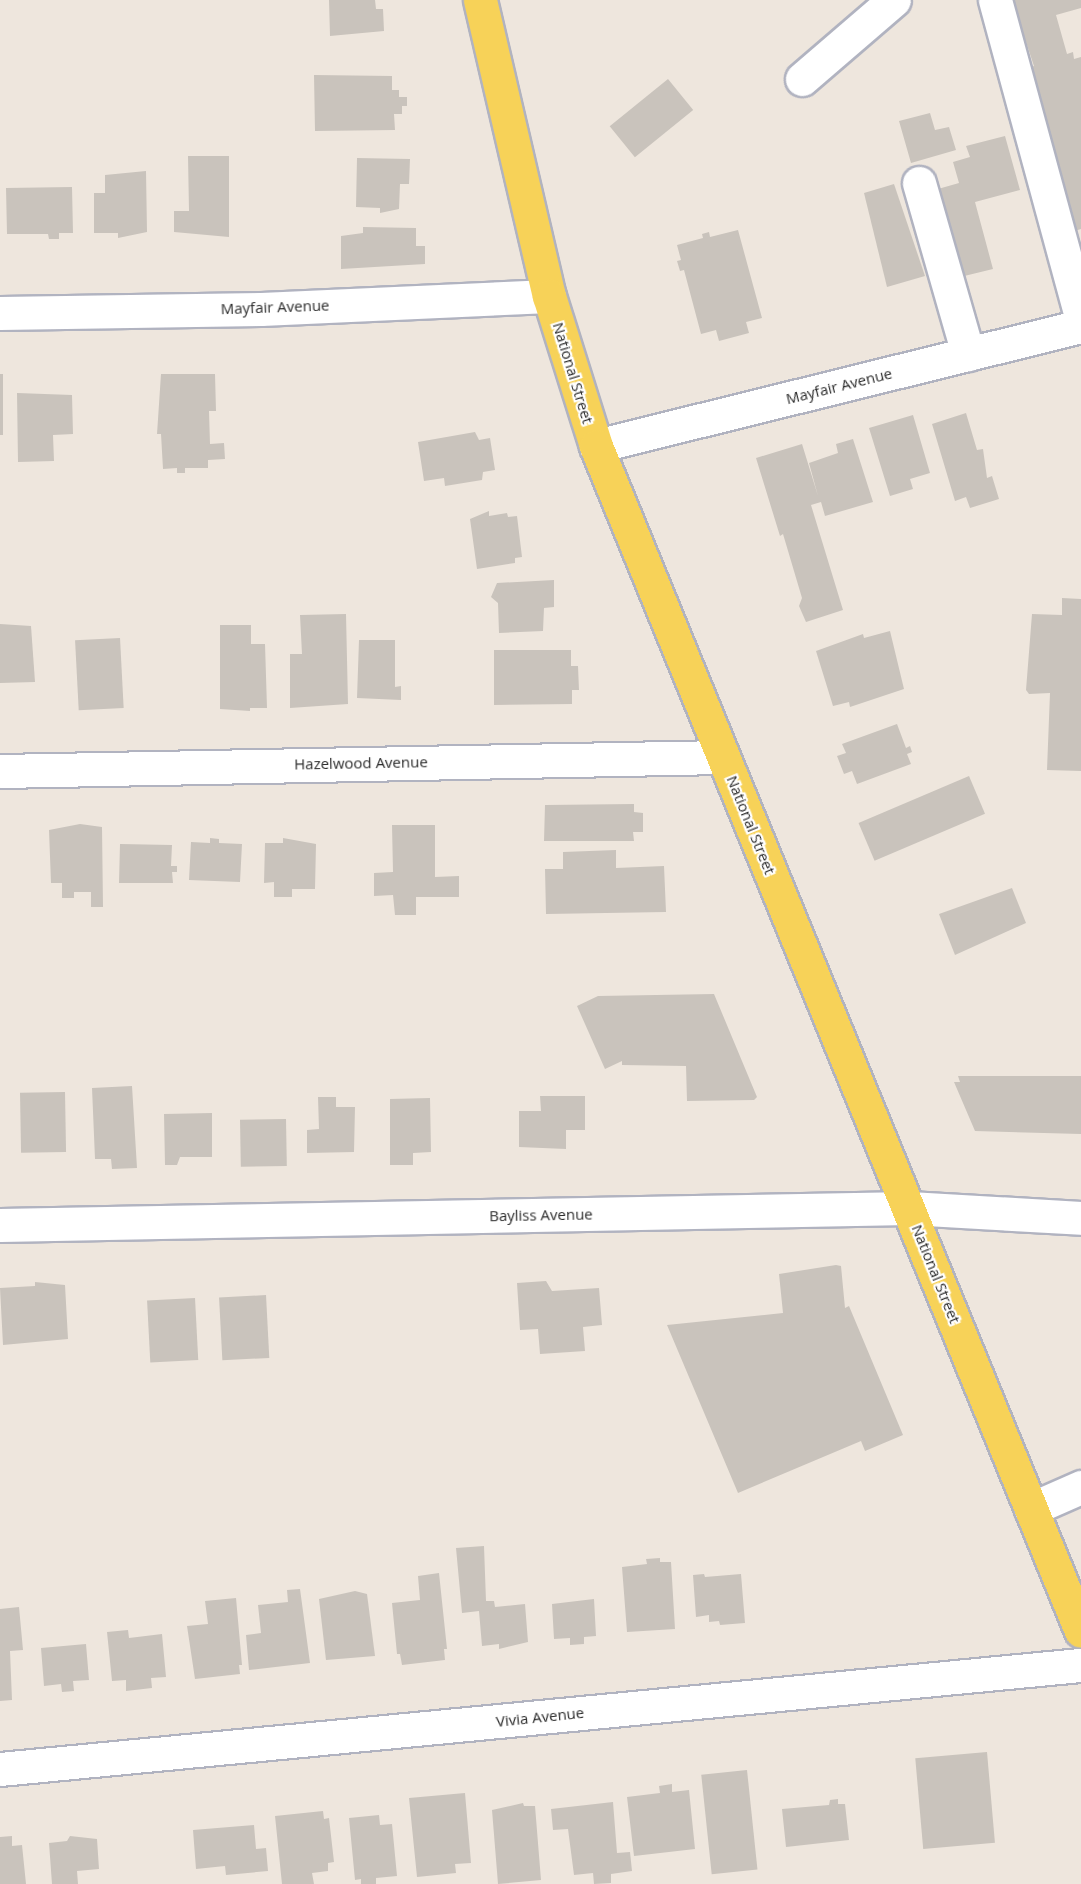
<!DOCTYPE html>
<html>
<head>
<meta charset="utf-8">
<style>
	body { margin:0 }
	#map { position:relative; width:1081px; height:1884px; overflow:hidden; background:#eee6dd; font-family:"Open Sans",sans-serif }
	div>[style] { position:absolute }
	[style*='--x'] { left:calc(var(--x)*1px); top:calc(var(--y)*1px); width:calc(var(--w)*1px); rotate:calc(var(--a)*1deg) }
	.building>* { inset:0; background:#c9c3bc; transform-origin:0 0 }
	.roads { filter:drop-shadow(2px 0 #b1b3c0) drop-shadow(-2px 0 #b1b3c0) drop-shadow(0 2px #b1b3c0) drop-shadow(0 -2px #b1b3c0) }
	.minor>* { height:33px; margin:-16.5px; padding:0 16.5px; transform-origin:16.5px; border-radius:16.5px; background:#fff }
	.major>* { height:33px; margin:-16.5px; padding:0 16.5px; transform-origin:16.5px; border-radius:16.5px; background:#f7d258 }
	span { translate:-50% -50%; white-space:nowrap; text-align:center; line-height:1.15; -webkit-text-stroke:4.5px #fff; paint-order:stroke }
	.street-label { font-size:15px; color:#2b2b2b }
</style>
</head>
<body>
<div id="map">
	<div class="building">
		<div style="clip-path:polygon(329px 0,375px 0,376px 9px,383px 9px,384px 31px,330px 36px)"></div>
		<div style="clip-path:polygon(1012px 0,1081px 0,1081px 8px,1056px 15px,1067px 54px,1073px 52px,1074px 59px,1081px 57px,1081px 229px,1064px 234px,1021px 70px,1034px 66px)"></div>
		<div style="clip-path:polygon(314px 75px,392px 76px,392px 90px,399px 90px,399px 97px,407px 97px,407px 106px,402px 106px,402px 114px,394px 114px,395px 130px,315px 131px)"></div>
		<div style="left:668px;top:79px;width:40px;height:75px;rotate:51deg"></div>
		<div style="clip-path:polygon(930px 113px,935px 130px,949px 127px,956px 150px,911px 163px,899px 121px)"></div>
		<div style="clip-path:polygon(1005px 136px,1020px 190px,975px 202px,993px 269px,956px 278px,934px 199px,940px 197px,938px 189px,959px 183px,953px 162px,970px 157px,966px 146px)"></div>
		<div style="clip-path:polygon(188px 156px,229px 156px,229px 237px,174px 232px,174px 211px,189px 211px)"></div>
		<div style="clip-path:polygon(357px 158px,410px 159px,409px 184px,400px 184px,399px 209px,380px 213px,380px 208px,356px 207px)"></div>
		<div style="clip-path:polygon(146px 171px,147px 232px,118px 238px,118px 233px,94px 233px,94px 193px,105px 193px,105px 175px)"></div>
		<div style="clip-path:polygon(894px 184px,925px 276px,887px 287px,864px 193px)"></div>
		<div style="clip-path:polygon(72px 187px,73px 233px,59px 233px,59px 239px,49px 239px,48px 234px,7px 234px,6px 188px)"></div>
		<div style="clip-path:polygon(363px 227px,416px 228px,416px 246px,425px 246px,425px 264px,341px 269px,341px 236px,363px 233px)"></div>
		<div style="clip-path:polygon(738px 230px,762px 318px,746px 322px,749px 333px,719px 341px,716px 330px,701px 334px,684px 270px,680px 271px,677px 261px,681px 260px,677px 245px,703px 238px,702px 234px,709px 232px,710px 237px)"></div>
		<div style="left:0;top:374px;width:3px;height:61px"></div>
		<div style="clip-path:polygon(161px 374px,215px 374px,216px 411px,209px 411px,210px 444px,224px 443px,225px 459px,208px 460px,208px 468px,185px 468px,185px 473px,177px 473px,177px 468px,163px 469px,161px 434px,157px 434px)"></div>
		<div style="clip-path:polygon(17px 393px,72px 395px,73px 434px,53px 435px,54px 461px,18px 462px)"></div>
		<div style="clip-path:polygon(966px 413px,977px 450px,983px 449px,987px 478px,992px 476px,999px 499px,970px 508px,966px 497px,955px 501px,932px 424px)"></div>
		<div style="clip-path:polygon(913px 415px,930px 473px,910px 479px,913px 489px,890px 496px,869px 428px)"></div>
		<div style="clip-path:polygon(475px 432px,479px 440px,490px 438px,495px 470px,483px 472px,482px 480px,445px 486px,444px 478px,424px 481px,418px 442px)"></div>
		<div style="clip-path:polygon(853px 439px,873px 502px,825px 516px,821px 502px,811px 505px,843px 610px,806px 622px,799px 606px,802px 598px,783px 534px,780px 536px,756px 458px,802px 444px,818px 496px,809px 463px,838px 453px,836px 444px)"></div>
		<div style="clip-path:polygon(489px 511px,489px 516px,507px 513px,508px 517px,517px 516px,522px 557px,515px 558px,515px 563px,477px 569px,470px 519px)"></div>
		<div style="clip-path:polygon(554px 580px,554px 607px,544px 608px,543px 631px,499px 633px,498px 603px,491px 597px,497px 583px)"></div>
		<div style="clip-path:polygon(1062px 598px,1081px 599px,1081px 771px,1047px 770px,1050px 693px,1029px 694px,1026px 690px,1032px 614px,1062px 615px)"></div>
		<div style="clip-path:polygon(346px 614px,348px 704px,290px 708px,290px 654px,302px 654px,300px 615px)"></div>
		<div style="clip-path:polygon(0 624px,31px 626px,35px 682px,0 683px)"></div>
		<div style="clip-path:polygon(220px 625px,251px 625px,251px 644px,265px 644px,267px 708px,250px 708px,250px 711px,220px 709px)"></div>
		<div style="clip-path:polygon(890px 631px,904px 689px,850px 707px,849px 702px,833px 706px,816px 651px,863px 634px,864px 638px)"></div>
		<div style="left:120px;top:638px;width:70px;height:45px;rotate:87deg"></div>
		<div style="clip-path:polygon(359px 640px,395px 640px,395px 687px,401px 686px,401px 700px,357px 698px)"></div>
		<div style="clip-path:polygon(494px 650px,571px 650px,571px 666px,578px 666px,579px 690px,572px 690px,572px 704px,494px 705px)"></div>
		<div style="clip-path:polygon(897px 724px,906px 748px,910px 746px,912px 752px,907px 754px,911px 764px,857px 784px,852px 771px,844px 774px,837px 756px,846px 753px,842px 744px)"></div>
		<div style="left:969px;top:776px;width:41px;height:120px;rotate:67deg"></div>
		<div style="clip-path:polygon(634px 804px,634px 812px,643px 813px,643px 832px,633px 832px,634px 841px,544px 841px,545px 805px)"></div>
		<div style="clip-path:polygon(80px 824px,102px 827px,103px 907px,91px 907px,91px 892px,74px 892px,74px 898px,62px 898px,62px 883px,51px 883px,49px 830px)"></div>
		<div style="clip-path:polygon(392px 825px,435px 825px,435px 877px,459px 876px,459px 897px,416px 897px,416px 915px,395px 915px,393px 895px,374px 896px,374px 873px,393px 872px)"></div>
		<div style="clip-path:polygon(210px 838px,219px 839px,219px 843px,242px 844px,240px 882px,189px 880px,191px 842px,210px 843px)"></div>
		<div style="clip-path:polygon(283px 838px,316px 844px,315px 889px,292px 889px,292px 897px,274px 897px,274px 882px,264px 883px,265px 843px,283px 843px)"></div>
		<div style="clip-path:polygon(120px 844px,172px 845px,171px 866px,177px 866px,177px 872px,172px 872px,173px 883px,119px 883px)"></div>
		<div style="clip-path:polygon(616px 850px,616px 868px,664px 866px,666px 912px,546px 914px,545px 869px,563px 869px,563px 852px)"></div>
		<div style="clip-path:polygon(1012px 888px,1026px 923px,955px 955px,939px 914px)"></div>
		<div style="clip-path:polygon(714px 994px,757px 1097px,754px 1100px,687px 1101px,686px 1066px,622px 1065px,622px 1061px,605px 1069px,577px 1006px,598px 996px)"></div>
		<div style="clip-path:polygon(958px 1076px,1081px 1076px,1081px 1134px,975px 1131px,954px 1082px,960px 1082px)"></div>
		<div style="clip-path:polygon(132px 1086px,137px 1168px,112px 1169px,111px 1159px,95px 1159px,92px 1088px)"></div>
		<div style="left:65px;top:1092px;width:60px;height:45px;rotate:89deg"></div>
		<div style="clip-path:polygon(540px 1096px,585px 1096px,585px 1130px,566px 1130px,566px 1149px,519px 1147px,519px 1111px,541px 1111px)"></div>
		<div style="clip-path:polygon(318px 1097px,336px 1097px,336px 1107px,355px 1107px,354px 1152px,307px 1153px,307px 1130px,319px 1129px)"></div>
		<div style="clip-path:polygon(430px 1098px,431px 1152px,413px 1153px,413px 1165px,390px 1165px,390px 1099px)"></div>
		<div style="clip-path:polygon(212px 1113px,212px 1157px,180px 1157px,177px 1165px,165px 1165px,164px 1114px)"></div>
		<div style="left:286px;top:1119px;width:47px;height:46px;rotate:89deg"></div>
		<div style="clip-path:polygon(836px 1265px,841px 1266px,845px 1308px,849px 1306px,903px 1435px,865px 1451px,861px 1441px,738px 1493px,667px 1325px,783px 1313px,779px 1274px)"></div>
		<div style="clip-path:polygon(546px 1281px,552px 1291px,599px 1288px,602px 1325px,583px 1327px,585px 1351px,540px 1354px,538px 1329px,520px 1330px,517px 1283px)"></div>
		<div style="clip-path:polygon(35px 1282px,65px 1285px,68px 1339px,3px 1345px,0 1288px,35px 1286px)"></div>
		<div style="left:266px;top:1295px;width:63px;height:47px;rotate:87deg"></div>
		<div style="left:195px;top:1298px;width:62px;height:48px;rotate:87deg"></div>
		<div style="clip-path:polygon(484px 1546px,486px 1601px,494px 1601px,495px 1607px,525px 1604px,528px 1642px,499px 1649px,499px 1644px,482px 1646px,479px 1611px,462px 1613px,456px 1548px)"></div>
		<div style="clip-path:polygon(660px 1558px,660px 1562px,671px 1562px,675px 1629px,627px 1632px,622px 1567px,647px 1564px,646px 1559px)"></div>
		<div style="clip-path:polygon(439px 1573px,447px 1649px,444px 1649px,445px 1660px,402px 1665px,400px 1654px,397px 1654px,392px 1603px,420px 1600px,418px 1576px)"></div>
		<div style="clip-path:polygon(704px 1574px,705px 1577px,741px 1574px,745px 1623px,720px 1625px,719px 1621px,709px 1622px,709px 1615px,696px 1617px,693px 1575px)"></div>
		<div style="clip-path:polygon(300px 1589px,310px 1663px,249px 1670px,246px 1635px,261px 1633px,258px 1605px,288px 1602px,287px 1590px)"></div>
		<div style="clip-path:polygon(355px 1591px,367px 1594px,375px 1656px,326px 1660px,319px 1599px)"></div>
		<div style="clip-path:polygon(236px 1598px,242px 1665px,239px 1665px,240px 1674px,195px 1679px,187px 1626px,208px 1624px,205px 1601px)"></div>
		<div style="clip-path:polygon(594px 1599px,596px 1636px,584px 1637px,584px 1644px,570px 1645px,570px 1638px,554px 1639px,552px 1604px)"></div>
		<div style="clip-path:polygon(19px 1607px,23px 1650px,10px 1651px,12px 1700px,0 1701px,0 1609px)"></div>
		<div style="clip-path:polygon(128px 1630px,129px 1638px,162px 1634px,166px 1677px,151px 1678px,152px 1688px,126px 1691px,126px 1680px,112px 1681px,107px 1632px)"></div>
		<div style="clip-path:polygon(86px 1644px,89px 1680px,73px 1681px,74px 1691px,62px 1692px,61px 1684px,44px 1686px,41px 1648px)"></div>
		<div style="left:987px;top:1752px;width:91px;height:72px;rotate:85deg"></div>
		<div style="left:747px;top:1770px;width:100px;height:46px;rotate:84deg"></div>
		<div style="clip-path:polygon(672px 1784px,672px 1792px,689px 1790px,695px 1849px,634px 1856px,627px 1797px,660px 1793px,659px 1786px)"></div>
		<div style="clip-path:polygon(465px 1793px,471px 1863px,455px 1864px,456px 1873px,417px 1877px,409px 1798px)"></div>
		<div style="clip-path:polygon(838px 1799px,838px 1804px,845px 1804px,849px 1840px,786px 1847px,782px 1809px,829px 1805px,830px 1800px)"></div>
		<div style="clip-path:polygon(613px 1802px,617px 1853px,630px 1852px,632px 1871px,611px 1874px,611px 1883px,594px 1884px,593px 1873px,574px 1875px,568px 1829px,553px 1830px,551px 1809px)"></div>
		<div style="clip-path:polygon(523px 1803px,524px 1806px,535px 1806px,541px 1880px,498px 1884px,492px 1810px)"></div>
		<div style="clip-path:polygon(323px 1811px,324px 1819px,329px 1818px,334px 1862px,328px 1863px,328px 1871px,312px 1873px,314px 1884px,282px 1884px,275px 1816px)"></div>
		<div style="clip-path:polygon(379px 1815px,380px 1825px,392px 1824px,397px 1876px,376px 1878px,376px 1884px,361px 1884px,361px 1879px,355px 1880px,349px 1818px)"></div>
		<div style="clip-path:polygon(254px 1825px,256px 1849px,266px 1848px,268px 1871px,226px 1875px,225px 1866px,196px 1869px,193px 1830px)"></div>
		<div style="clip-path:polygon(12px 1836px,12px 1846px,22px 1845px,26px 1884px,0 1884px,0 1837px)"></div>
		<div style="clip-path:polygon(70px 1836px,97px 1839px,99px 1869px,77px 1871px,78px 1884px,52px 1884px,49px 1843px,67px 1841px)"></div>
	</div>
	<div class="roads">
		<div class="minor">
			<div style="--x:995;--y:0;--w:328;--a:74.8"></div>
			<div style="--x:802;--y:79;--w:121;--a:-40.7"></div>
			<div style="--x:919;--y:183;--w:178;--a:74"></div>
			<div style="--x:0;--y:313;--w:261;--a:-0.9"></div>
			<div style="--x:261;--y:309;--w:288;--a:-2.6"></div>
			<div style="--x:596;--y:446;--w:500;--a:-13.9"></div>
			<div style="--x:0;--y:771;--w:722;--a:-1.11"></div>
			<div style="--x:0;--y:1225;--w:909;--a:-1.07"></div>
			<div style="--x:909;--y:1208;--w:172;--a:3.3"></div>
			<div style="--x:1031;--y:1509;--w:55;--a:-23.7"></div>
			<div style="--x:0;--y:1769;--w:1086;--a:-5.5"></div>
		</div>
		<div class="major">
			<div style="--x:480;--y:0;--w:304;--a:76.9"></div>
			<div style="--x:549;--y:296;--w:157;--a:72.6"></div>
			<div style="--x:596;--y:446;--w:1280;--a:67.74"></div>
		</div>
	</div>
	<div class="street-label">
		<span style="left:275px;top:307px;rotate:-2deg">Mayfair Avenue</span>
		<span style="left:573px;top:373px;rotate:73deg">National Street</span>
		<span style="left:839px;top:386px;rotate:-14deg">Mayfair Avenue</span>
		<span style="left:361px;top:763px;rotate:-1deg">Hazelwood Avenue</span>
		<span style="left:751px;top:825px;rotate:68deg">National Street</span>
		<span style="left:541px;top:1215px;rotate:-1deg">Bayliss Avenue</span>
		<span style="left:936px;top:1274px;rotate:68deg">National Street</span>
		<span style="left:540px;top:1717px;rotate:-6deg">Vivia Avenue</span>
	</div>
</div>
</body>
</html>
